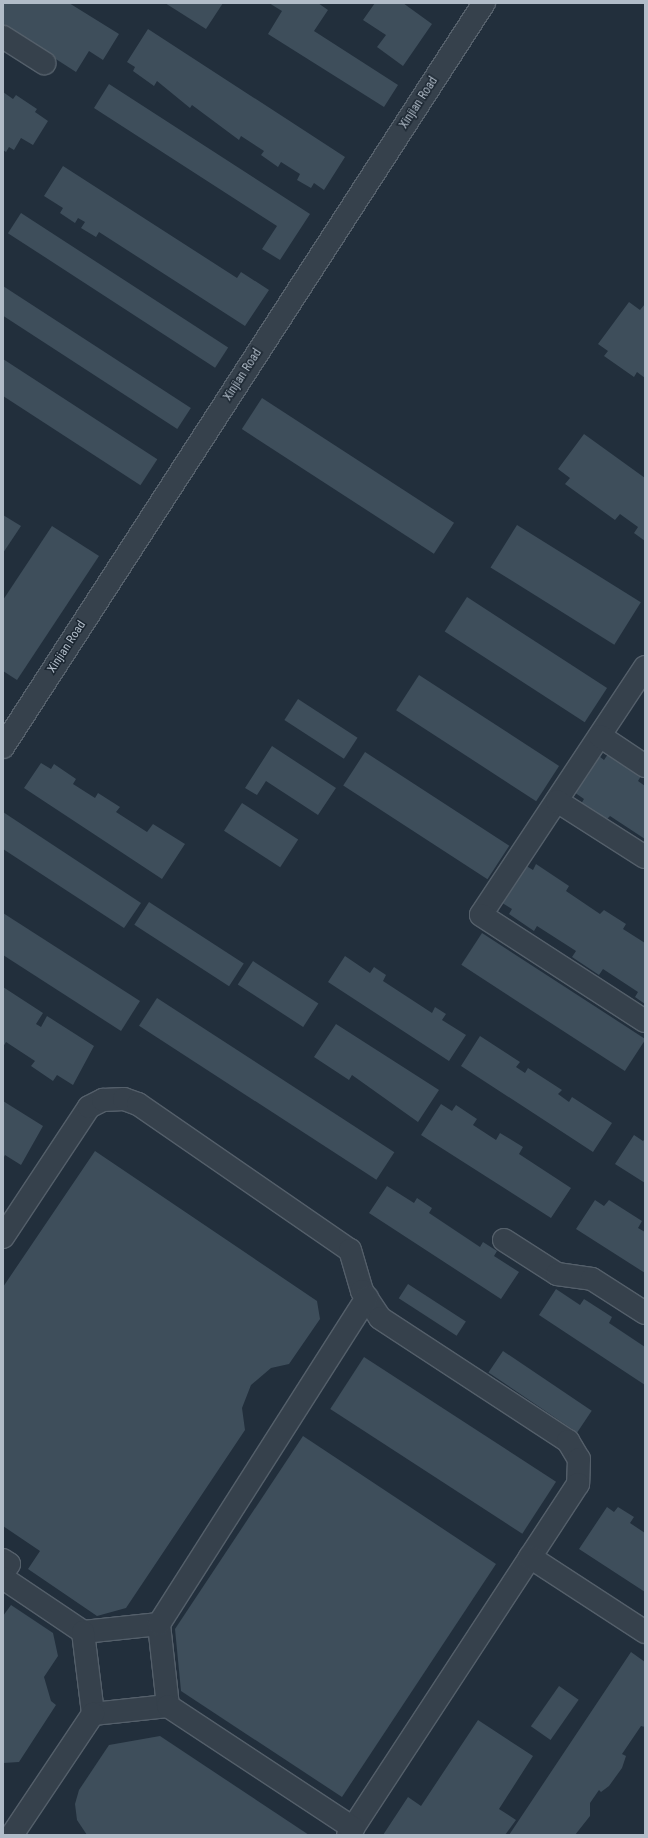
<!DOCTYPE html>
<html>
<head>
<meta charset="utf-8">
<style>
	body { margin:0 }
	#map { position:relative; width:648px; height:1838px; overflow:hidden; background:#222f3c; font-family:"Roboto Condensed",sans-serif }
	div>[style] { position:absolute }
	[style*='--x'] { left:calc(var(--x)*1px); top:calc(var(--y)*1px); width:calc(var(--w)*1px); rotate:calc(var(--a)*1deg) }
	.building>* { inset:0; background:#3e4e5b; transform-origin:0 0 }
	.roads { filter:drop-shadow(1px 0 #545f6a) drop-shadow(-1px 0 #545f6a) drop-shadow(0 1px #545f6a) drop-shadow(0 -1px #545f6a) }
	.minor>* { height:22px; margin:-11px; padding:0 11px; transform-origin:11px; border-radius:11px; background:#36414c }
	span { translate:-50% -50%; white-space:nowrap; text-align:center; line-height:1.15; -webkit-text-stroke:3px #1b2631; paint-order:stroke }
	.street-label { font-size:12px; color:#b1bcc8 }
	.frame { position:absolute; inset:0; border:4px solid #b1bcc8; pointer-events:none }
</style>
</head>
<body>
<div id="map">
	<div class="building">
		<div style="clip-path:polygon(3px 3px,69px 3px,119px 34px,103px 60px,89px 51px,76px 72px,3px 25px)"></div>
		<div style="clip-path:polygon(165px 3px,223px 3px,206px 29px)"></div>
		<div style="clip-path:polygon(269px 3px,318px 3px,328px 10px,314px 31px,398px 85px,384px 107px,268px 34px,282px 11px)"></div>
		<div style="clip-path:polygon(375px 3px,403px 3px,432px 24px,403px 66px,377px 47px,386px 35px,363px 20px)"></div>
		<div style="clip-path:polygon(148px 29px,345px 157px,324px 190px,314px 183px,311px 188px,297px 180px,300px 174px,281px 162px,278px 167px,261px 155px,264px 151px,241px 136px,239px 140px,192px 105px,190px 108px,157px 81px,154px 86px,133px 71px,135px 67px,127px 62px)"></div>
		<div style="clip-path:polygon(109px 84px,310px 214px,280px 260px,262px 249px,277px 226px,94px 108px)"></div>
		<div style="clip-path:polygon(3px 92px,13px 99px,16px 95px,37px 109px,35px 112px,48px 121px,33px 145px,21px 138px,14px 150px,9px 147px,6px 152px,3px 150px)"></div>
		<div style="clip-path:polygon(63px 166px,237px 278px,241px 272px,269px 290px,245px 326px,99px 232px,96px 237px,81px 228px,85px 222px,78px 218px,75px 223px,60px 213px,63px 208px,44px 196px)"></div>
		<div style="left:21px;top:213px;width:247px;height:24px;rotate:33deg"></div>
		<div style="left:3px;top:286px;width:224px;height:25px;rotate:33deg"></div>
		<div style="clip-path:polygon(629px 302px,640px 310px,645px 304px,645px 378px,637px 372px,634px 377px,604px 356px,608px 351px,598px 344px)"></div>
		<div style="left:3px;top:359px;width:184px;height:31px;rotate:33deg"></div>
		<div style="left:262px;top:398px;width:229px;height:37px;rotate:33deg"></div>
		<div style="clip-path:polygon(584px 434px,645px 478px,645px 541px,634px 533px,638px 527px,620px 514px,615px 520px,565px 484px,570px 478px,558px 469px)"></div>
		<div style="clip-path:polygon(3px 515px,21px 526px,3px 553px)"></div>
		<div style="left:517px;top:525px;width:146px;height:50px;rotate:32deg"></div>
		<div style="clip-path:polygon(52px 526px,99px 556px,17px 680px,3px 671px,3px 600px)"></div>
		<div style="left:467px;top:597px;width:167px;height:41px;rotate:33deg"></div>
		<div style="left:419px;top:675px;width:167px;height:42px;rotate:33deg"></div>
		<div style="left:298px;top:699px;width:71px;height:25px;rotate:33deg"></div>
		<div style="clip-path:polygon(272px 746px,336px 788px,318px 815px,266px 781px,257px 795px,245px 788px)"></div>
		<div style="left:365px;top:752px;width:172px;height:40px;rotate:33deg"></div>
		<div style="clip-path:polygon(595px 753px,604px 760px,608px 754px,641px 776px,638px 781px,645px 786px,645px 839px,610px 816px,606px 820px,581px 804px,584px 799px,571px 790px)"></div>
		<div style="clip-path:polygon(41px 763px,51px 769px,54px 764px,76px 779px,73px 784px,95px 798px,98px 793px,120px 807px,116px 812px,147px 832px,153px 824px,185px 844px,162px 879px,24px 788px)"></div>
		<div style="left:242px;top:803px;width:67px;height:33px;rotate:33deg"></div>
		<div style="clip-path:polygon(3px 812px,141px 903px,124px 928px,3px 849px)"></div>
		<div style="clip-path:polygon(523px 864px,533px 870px,536px 864px,569px 886px,566px 891px,600px 914px,604px 910px,626px 924px,623px 929px,645px 943px,645px 1004px,635px 997px,638px 992px,603px 969px,599px 975px,572px 957px,576px 951px,537px 926px,534px 931px,509px 914px,512px 909px,499px 901px)"></div>
		<div style="left:149px;top:902px;width:113px;height:27px;rotate:33deg"></div>
		<div style="clip-path:polygon(3px 913px,140px 1001px,121px 1031px,3px 955px)"></div>
		<div style="left:482px;top:933px;width:195px;height:38px;rotate:33deg"></div>
		<div style="clip-path:polygon(345px 956px,370px 973px,374px 967px,386px 975px,383px 981px,432px 1013px,435px 1007px,446px 1014px,442px 1020px,466px 1035px,449px 1061px,328px 982px)"></div>
		<div style="left:253px;top:961px;width:78px;height:28px;rotate:33deg"></div>
		<div style="clip-path:polygon(3px 987px,43px 1013px,36px 1024px,41px 1027px,47px 1016px,94px 1046px,73px 1085px,57px 1075px,53px 1081px,31px 1066px,35px 1061px,6px 1042px,3px 1047px)"></div>
		<div style="left:157px;top:998px;width:283px;height:33px;rotate:33deg"></div>
		<div style="clip-path:polygon(336px 1024px,439px 1090px,418px 1122px,352px 1075px,349px 1080px,314px 1057px)"></div>
		<div style="clip-path:polygon(480px 1036px,520px 1062px,516px 1067px,525px 1073px,528px 1068px,562px 1090px,558px 1094px,569px 1102px,572px 1097px,612px 1123px,593px 1152px,461px 1066px)"></div>
		<div style="clip-path:polygon(3px 1101px,43px 1126px,21px 1165px,5px 1155px,3px 1159px)"></div>
		<div style="clip-path:polygon(441px 1104px,452px 1111px,456px 1105px,477px 1119px,473px 1125px,496px 1140px,500px 1133px,523px 1147px,519px 1154px,571px 1188px,551px 1218px,421px 1135px)"></div>
		<div style="clip-path:polygon(634px 1135px,643px 1141px,645px 1139px,645px 1183px,615px 1164px)"></div>
		<div style="clip-path:polygon(95px 1151px,317px 1301px,320px 1319px,289px 1364px,271px 1368px,251px 1385px,242px 1408px,245px 1430px,126px 1608px,97px 1616px,28px 1569px,40px 1551px,3px 1526px,3px 1287px)"></div>
		<div style="clip-path:polygon(387px 1186px,414px 1203px,417px 1198px,432px 1208px,429px 1213px,480px 1247px,483px 1242px,497px 1251px,494px 1256px,519px 1272px,501px 1299px,369px 1213px)"></div>
		<div style="clip-path:polygon(595px 1200px,604px 1206px,609px 1200px,642px 1221px,638px 1228px,645px 1232px,645px 1273px,576px 1229px)"></div>
		<div style="left:408px;top:1284px;width:69px;height:17px;rotate:33deg"></div>
		<div style="clip-path:polygon(556px 1289px,580px 1305px,584px 1299px,612px 1317px,609px 1323px,645px 1347px,645px 1385px,539px 1315px)"></div>
		<div style="left:503px;top:1351px;width:107px;height:26px;rotate:34deg"></div>
		<div style="left:364px;top:1357px;width:229px;height:62px;rotate:33deg"></div>
		<div style="clip-path:polygon(303px 1436px,496px 1564px,342px 1797px,181px 1691px,175px 1629px)"></div>
		<div style="clip-path:polygon(607px 1507px,614px 1512px,618px 1507px,634px 1517px,630px 1523px,645px 1533px,645px 1592px,579px 1549px)"></div>
		<div style="clip-path:polygon(11px 1605px,53px 1633px,58px 1656px,44px 1677px,51px 1701px,56px 1705px,19px 1762px,3px 1763px,3px 1616px)"></div>
		<div style="clip-path:polygon(631px 1652px,645px 1662px,645px 1727px,641px 1726px,622px 1754px,626px 1756px,622px 1768px,609px 1786px,601px 1792px,599px 1790px,590px 1803px,590px 1816px,575px 1835px,509px 1835px)"></div>
		<div style="left:559px;top:1686px;width:24px;height:49px;rotate:35deg"></div>
		<div style="clip-path:polygon(478px 1720px,533px 1756px,499px 1809px,516px 1820px,505px 1835px,383px 1835px,408px 1797px,421px 1806px)"></div>
		<div style="clip-path:polygon(160px 1736px,309px 1835px,87px 1835px,77px 1820px,75px 1804px,79px 1790px,109px 1745px)"></div>
	</div>
	<div class="roads">
		<div class="minor">
			<div style="--x:3;--y:37;--w:49;--a:32.4"></div>
			<div style="--x:645;--y:667;--w:297;--a:123.5"></div>
			<div style="--x:481;--y:915;--w:195;--a:32.9"></div>
			<div style="--x:600;--y:736;--w:54;--a:33.7"></div>
			<div style="--x:3;--y:747;--w:886;--a:-57.12"></div>
			<div style="--x:557;--y:801;--w:104;--a:32.5"></div>
			<div style="--x:3;--y:1237;--w:156;--a:-56.5"></div>
			<div style="--x:89;--y:1107;--w:16;--a:-27"></div>
			<div style="--x:103;--y:1100;--w:21;--a:-3"></div>
			<div style="--x:124;--y:1099;--w:15;--a:20"></div>
			<div style="--x:138;--y:1104;--w:257;--a:34.6"></div>
			<div style="--x:350;--y:1250;--w:43;--a:73.7"></div>
			<div style="--x:362;--y:1291;--w:32;--a:56"></div>
			<div style="--x:380;--y:1318;--w:225;--a:33.2"></div>
			<div style="--x:568;--y:1441;--w:21;--a:59"></div>
			<div style="--x:579;--y:1459;--w:25;--a:92"></div>
			<div style="--x:578;--y:1484;--w:420;--a:123.2"></div>
			<div style="--x:504;--y:1240;--w:63;--a:32.7"></div>
			<div style="--x:557;--y:1274;--w:35;--a:8"></div>
			<div style="--x:592;--y:1279;--w:63;--a:32.7"></div>
			<div style="--x:530;--y:1557;--w:137;--a:33.1"></div>
			<div style="--x:3;--y:1560;--w:7;--a:34"></div>
			<div style="--x:9;--y:1564;--w:11;--a:124"></div>
			<div style="--x:3;--y:1578;--w:97;--a:34"></div>
			<div style="--x:159;--y:1624;--w:76;--a:174"></div>
			<div style="--x:83;--y:1632;--w:83;--a:83"></div>
			<div style="--x:93;--y:1714;--w:75;--a:-6.1"></div>
			<div style="--x:168;--y:1706;--w:82;--a:-96.3"></div>
			<div style="--x:159;--y:1624;--w:387;--a:-57.5"></div>
			<div style="--x:168;--y:1706;--w:222;--a:33.4"></div>
			<div style="--x:12;--y:1835;--w:146;--a:-56.2"></div>
		</div>
	</div>
	<div class="street-label">
		<span style="left:419px;top:103px;rotate:-57deg">Xinjian Road</span>
		<span style="left:243px;top:375px;rotate:-57deg">Xinjian Road</span>
		<span style="left:67px;top:647px;rotate:-57deg">Xinjian Road</span>
	</div>
	<div class="frame"></div>
</div>
</body>
</html>
